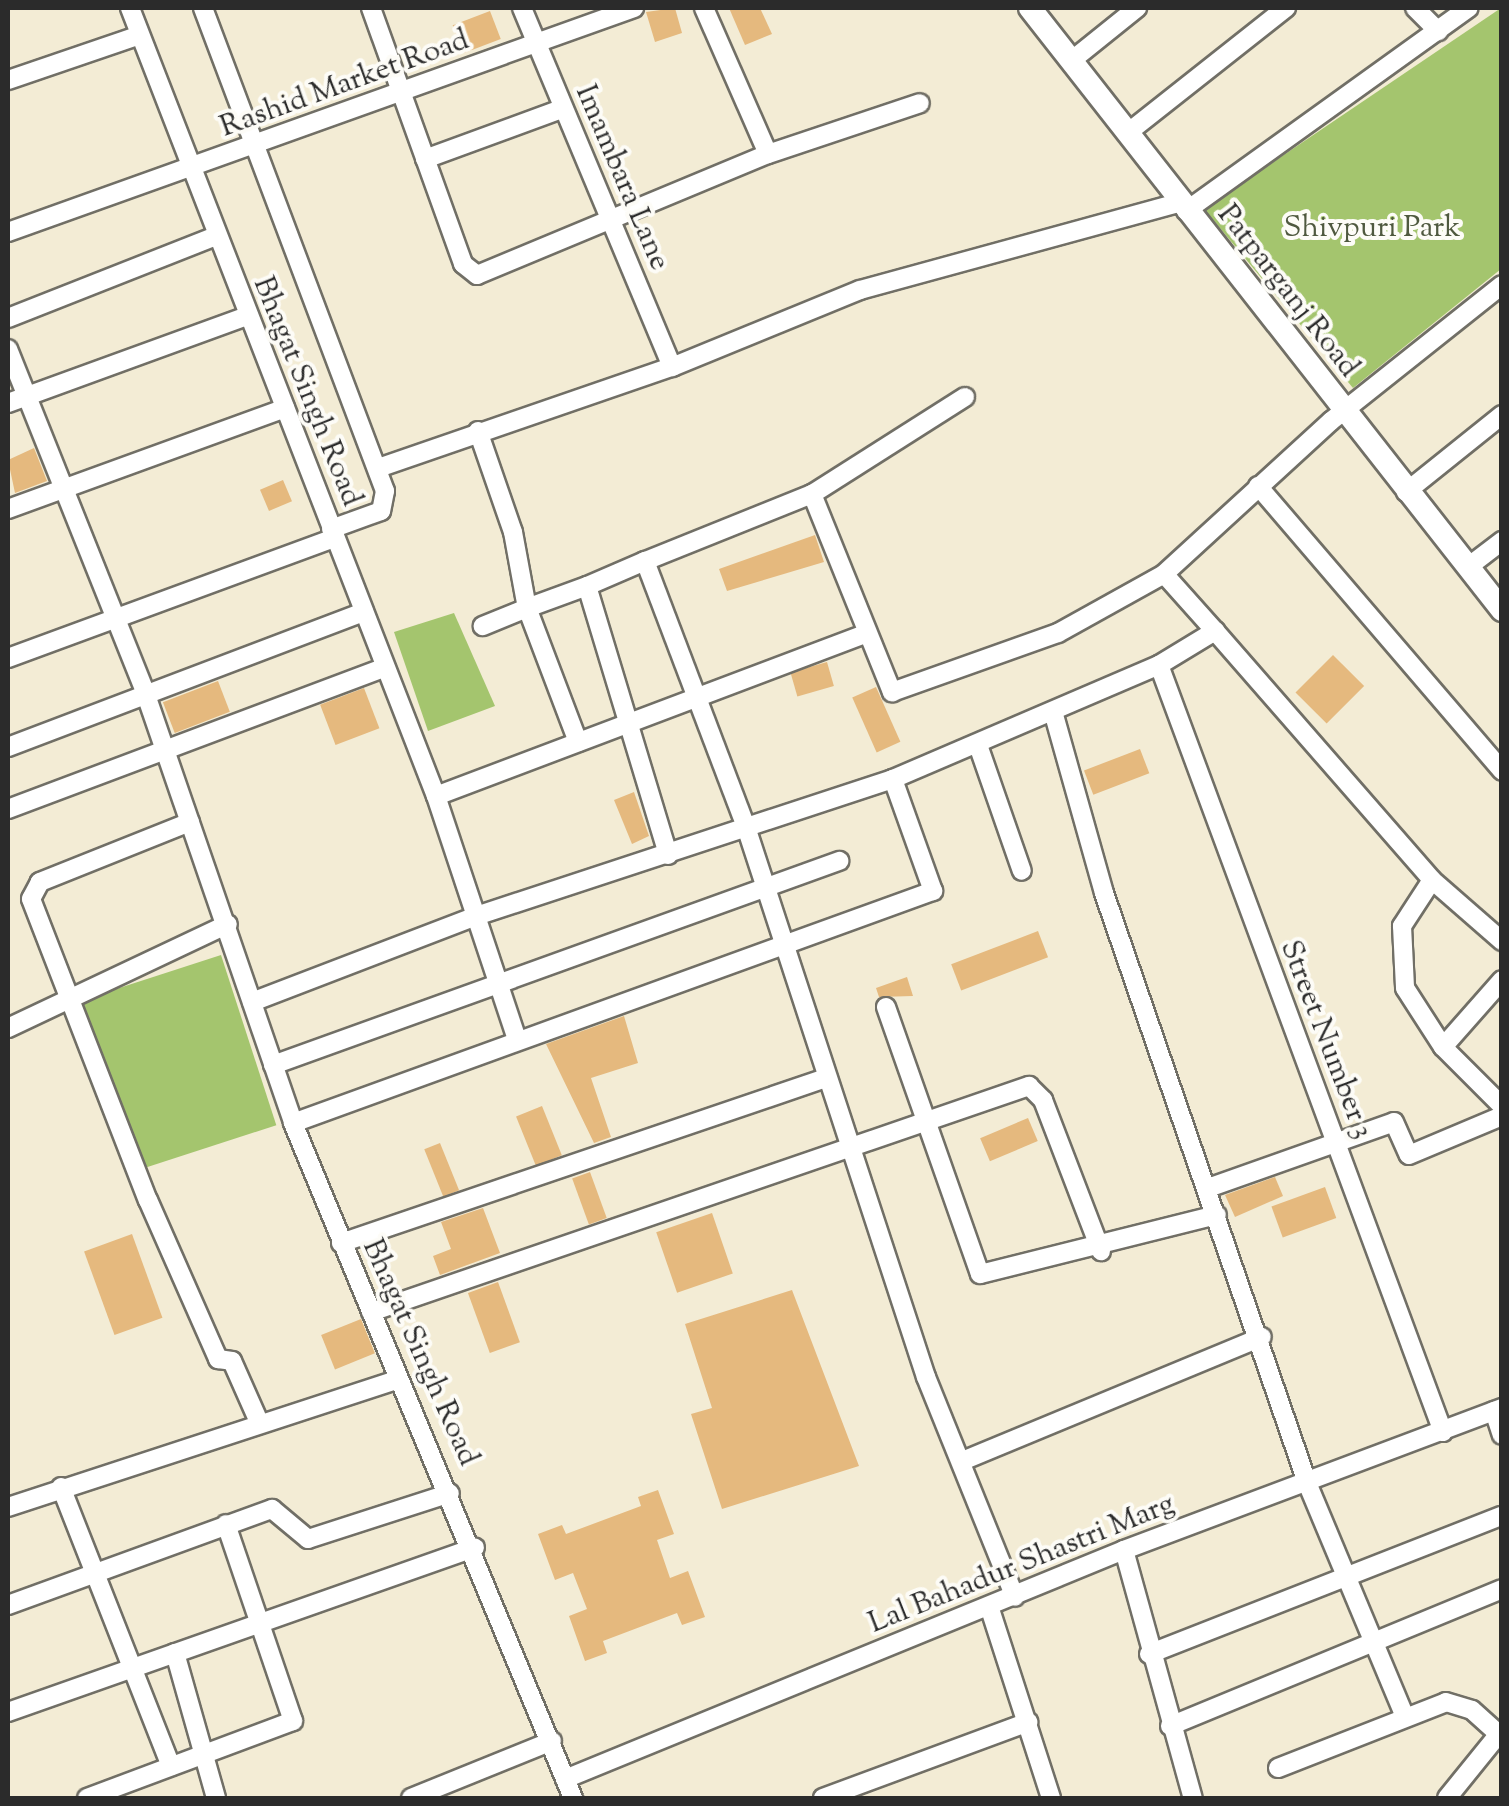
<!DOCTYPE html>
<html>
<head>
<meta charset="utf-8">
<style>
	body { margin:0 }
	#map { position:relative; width:1509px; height:1806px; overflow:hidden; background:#f3ecd5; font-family:"Sorts Mill Goudy",serif }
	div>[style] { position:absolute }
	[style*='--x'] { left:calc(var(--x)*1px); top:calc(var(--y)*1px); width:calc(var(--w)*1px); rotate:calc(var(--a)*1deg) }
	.green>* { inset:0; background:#a4c56e; transform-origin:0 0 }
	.building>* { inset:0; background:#e5b97e; transform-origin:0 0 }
	.roads { filter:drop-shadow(2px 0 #716f66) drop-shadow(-2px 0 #716f66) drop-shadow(0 2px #716f66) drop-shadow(0 -2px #716f66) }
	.minor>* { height:18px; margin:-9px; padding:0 9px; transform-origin:9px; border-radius:9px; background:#fff }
	.tertiary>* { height:22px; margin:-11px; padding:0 11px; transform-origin:11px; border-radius:11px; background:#fff }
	span { translate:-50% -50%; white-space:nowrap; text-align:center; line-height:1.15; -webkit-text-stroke:8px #fdfcf7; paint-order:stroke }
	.street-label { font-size:30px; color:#2b2b2b }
	.park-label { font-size:30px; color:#4f593f }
	.frame { position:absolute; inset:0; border:10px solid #2b2b2b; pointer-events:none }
</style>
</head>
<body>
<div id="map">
	<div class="green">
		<div style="clip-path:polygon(1501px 8px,1501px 269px,1353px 388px,1204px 209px)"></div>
		<div style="clip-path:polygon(454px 613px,495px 706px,428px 731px,394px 632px)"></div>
		<div style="left:221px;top:955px;width:179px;height:150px;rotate:72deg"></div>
	</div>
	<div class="building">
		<div style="clip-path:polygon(675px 8px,682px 33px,655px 42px,646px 12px)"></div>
		<div style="clip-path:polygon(729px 8px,760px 8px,772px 34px,745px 45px)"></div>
		<div style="left:490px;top:11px;width:30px;height:40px;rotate:69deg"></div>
		<div style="clip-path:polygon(34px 448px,47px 481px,15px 493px,8px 460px)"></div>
		<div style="left:283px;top:480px;width:23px;height:25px;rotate:67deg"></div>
		<div style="clip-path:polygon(815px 535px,824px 562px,727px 591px,719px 569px)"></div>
		<div style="left:1333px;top:655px;width:44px;height:53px;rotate:45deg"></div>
		<div style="left:827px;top:662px;width:25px;height:38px;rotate:74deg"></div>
		<div style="left:218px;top:681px;width:33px;height:59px;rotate:69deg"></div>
		<div style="left:876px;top:687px;width:60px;height:26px;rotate:66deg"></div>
		<div style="left:364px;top:688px;width:43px;height:47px;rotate:69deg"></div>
		<div style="left:1140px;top:749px;width:26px;height:60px;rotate:69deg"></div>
		<div style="clip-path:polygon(634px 792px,649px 836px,632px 844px,614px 800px)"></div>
		<div style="left:1038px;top:931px;width:28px;height:93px;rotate:69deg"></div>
		<div style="clip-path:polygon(907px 977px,913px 996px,879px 997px,876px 988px)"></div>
		<div style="clip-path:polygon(624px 1016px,638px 1063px,591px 1078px,611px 1137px,594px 1143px,546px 1044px)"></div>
		<div style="left:542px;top:1106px;width:53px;height:28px;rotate:68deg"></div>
		<div style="left:1028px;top:1118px;width:25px;height:52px;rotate:67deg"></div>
		<div style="left:440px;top:1143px;width:51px;height:17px;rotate:68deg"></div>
		<div style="left:590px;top:1172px;width:49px;height:19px;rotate:70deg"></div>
		<div style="clip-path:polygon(1275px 1177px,1283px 1196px,1235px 1217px,1225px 1195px)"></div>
		<div style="left:1325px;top:1187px;width:33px;height:57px;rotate:70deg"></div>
		<div style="clip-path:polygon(483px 1208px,500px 1253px,440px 1275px,433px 1256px,451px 1249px,441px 1222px)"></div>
		<div style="left:712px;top:1213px;width:64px;height:59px;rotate:71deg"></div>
		<div style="left:132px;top:1234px;width:89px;height:51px;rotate:70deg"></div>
		<div style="left:498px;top:1282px;width:64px;height:32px;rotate:70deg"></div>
		<div style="clip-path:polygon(792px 1290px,859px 1466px,722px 1509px,691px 1414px,712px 1408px,685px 1324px)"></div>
		<div style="left:361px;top:1319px;width:37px;height:43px;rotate:68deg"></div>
		<div style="clip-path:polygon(658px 1490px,674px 1534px,657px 1540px,670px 1578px,688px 1571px,705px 1617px,682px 1625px,677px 1613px,603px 1641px,607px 1653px,585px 1661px,569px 1616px,587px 1609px,573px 1573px,555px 1580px,538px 1534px,562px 1525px,566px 1534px,641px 1506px,638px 1497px)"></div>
	</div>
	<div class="roads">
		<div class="minor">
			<div style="--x:130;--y:8;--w:845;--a:68.78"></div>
			<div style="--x:436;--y:796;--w:256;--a:71.6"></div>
			<div style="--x:203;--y:8;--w:516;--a:69.35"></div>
			<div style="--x:385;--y:491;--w:20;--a:101"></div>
			<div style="--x:381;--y:511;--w:53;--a:160.2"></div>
			<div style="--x:371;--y:8;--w:272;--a:70.2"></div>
			<div style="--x:463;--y:264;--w:18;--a:38"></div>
			<div style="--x:477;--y:275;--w:315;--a:-22.6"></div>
			<div style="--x:768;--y:154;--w:160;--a:-18.5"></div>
			<div style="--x:522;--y:8;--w:389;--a:67.3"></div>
			<div style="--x:704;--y:8;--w:159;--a:66.3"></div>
			<div style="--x:1415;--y:8;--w:33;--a:45"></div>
			<div style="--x:1071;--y:61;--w:85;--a:-38.8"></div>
			<div style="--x:8;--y:80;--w:139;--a:-18.8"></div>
			<div style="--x:1130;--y:131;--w:199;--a:-38.3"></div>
			<div style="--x:425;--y:159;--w:146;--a:-20.1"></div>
			<div style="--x:1186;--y:211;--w:348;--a:-35.7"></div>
			<div style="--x:8;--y:232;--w:665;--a:-19.69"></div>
			<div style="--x:8;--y:318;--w:221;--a:-21.5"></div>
			<div style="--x:8;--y:349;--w:369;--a:68.2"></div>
			<div style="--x:145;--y:692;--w:456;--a:71"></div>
			<div style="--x:293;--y:1123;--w:731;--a:67.47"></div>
			<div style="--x:965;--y:397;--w:181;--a:147.6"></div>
			<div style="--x:812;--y:494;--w:214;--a:68"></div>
			<div style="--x:892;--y:692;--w:176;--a:-19.6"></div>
			<div style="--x:1058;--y:633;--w:121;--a:-29.1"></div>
			<div style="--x:8;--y:403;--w:254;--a:-20"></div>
			<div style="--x:478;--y:431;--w:107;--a:70.9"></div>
			<div style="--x:513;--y:532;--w:77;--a:79.6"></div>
			<div style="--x:527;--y:608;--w:48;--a:157.8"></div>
			<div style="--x:378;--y:468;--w:311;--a:-19"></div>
			<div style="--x:672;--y:367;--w:203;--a:-22.3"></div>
			<div style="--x:860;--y:290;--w:333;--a:-15.3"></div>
			<div style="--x:1258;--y:486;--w:375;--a:49.4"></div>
			<div style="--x:1406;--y:492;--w:123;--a:-38.7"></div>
			<div style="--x:812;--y:494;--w:180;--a:158.1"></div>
			<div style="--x:645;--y:561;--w:288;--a:69.2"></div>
			<div style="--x:747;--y:830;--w:576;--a:71.88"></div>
			<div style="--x:926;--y:1377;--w:237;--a:68"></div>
			<div style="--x:8;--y:509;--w:295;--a:-20"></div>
			<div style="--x:645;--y:561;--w:63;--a:156.7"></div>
			<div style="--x:587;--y:586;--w:281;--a:73.2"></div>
			<div style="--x:1468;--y:567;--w:43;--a:-37.4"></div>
			<div style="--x:1215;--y:631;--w:330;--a:48.9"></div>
			<div style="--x:1432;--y:880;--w:93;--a:41.1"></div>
			<div style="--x:8;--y:658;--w:348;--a:-20.2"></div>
			<div style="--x:1159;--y:665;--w:818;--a:69.68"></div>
			<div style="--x:1054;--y:715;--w:185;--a:74.3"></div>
			<div style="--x:1104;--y:893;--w:626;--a:70.99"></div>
			<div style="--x:1308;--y:1485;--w:251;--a:67.3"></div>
			<div style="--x:578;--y:742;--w:143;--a:-110.8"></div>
			<div style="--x:527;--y:608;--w:64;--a:-20.1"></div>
			<div style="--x:978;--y:745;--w:133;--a:70.8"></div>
			<div style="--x:8;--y:747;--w:380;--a:-20.8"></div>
			<div style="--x:436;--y:796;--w:461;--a:-20.7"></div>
			<div style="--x:8;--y:809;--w:403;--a:-20.6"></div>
			<div style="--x:190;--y:822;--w:162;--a:158.2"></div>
			<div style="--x:40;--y:882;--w:19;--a:118"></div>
			<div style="--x:31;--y:899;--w:323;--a:68.8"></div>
			<div style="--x:148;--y:1200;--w:174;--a:66.2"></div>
			<div style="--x:218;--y:1359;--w:14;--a:8"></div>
			<div style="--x:232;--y:1361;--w:67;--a:66.1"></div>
			<div style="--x:1432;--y:880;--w:55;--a:123.1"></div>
			<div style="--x:1402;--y:926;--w:62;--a:87.2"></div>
			<div style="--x:1405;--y:988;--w:70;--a:57.2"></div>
			<div style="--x:1443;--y:1047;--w:83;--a:45"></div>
			<div style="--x:252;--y:1002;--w:237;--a:-21"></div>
			<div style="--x:473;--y:917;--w:442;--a:-18.2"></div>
			<div style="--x:893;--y:779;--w:289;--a:-23.2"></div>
			<div style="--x:1159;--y:665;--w:66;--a:-31.3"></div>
			<div style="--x:1215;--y:631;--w:76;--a:-131.8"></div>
			<div style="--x:1164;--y:574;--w:226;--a:-42.5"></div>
			<div style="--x:1331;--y:421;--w:218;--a:-38.5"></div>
			<div style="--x:886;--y:1007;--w:283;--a:70.6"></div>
			<div style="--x:980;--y:1274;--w:244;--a:-14"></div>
			<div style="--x:8;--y:1028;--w:243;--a:-25.3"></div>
			<div style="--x:1443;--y:1047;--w:89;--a:-48.6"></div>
			<div style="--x:273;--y:1065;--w:602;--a:-19.82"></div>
			<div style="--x:293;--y:1123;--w:681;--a:-19.93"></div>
			<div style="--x:933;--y:891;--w:119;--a:-109.7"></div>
			<div style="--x:1208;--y:1188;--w:197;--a:-19.5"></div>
			<div style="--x:1394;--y:1122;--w:36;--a:66"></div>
			<div style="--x:1409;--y:1155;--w:101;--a:-22.8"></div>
			<div style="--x:341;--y:1243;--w:509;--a:-18.79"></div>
			<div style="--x:371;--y:1312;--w:696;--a:-18.96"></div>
			<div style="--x:1029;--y:1086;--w:20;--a:45"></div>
			<div style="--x:1043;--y:1100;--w:162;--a:69"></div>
			<div style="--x:1494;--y:1411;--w:25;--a:72"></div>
			<div style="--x:967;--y:1459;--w:319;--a:-22.5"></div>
			<div style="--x:61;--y:1487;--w:300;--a:68.5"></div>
			<div style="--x:8;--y:1507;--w:411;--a:-18.1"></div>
			<div style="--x:1124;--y:1550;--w:257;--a:74.5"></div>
			<div style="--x:8;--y:1605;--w:281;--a:-20"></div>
			<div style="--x:272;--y:1509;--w:47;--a:39.8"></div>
			<div style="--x:308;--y:1539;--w:149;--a:-17.9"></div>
			<div style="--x:989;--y:1606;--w:202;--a:72.1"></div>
			<div style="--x:175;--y:1653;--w:151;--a:74.2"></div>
			<div style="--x:1149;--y:1654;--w:379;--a:-21.4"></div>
			<div style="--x:8;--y:1712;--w:495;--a:-19.4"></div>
			<div style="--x:1170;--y:1726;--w:359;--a:-22.4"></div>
			<div style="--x:1278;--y:1768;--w:180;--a:-21.4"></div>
			<div style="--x:1446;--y:1702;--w:27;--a:17"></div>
			<div style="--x:1472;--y:1710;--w:40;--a:42"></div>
			<div style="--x:565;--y:1779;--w:604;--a:-22.28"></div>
			<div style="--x:1124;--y:1550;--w:404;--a:-20.6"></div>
			<div style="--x:87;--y:1798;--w:220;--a:-20.5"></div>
			<div style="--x:293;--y:1721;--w:208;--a:-108.8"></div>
			<div style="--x:411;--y:1798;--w:152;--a:-22"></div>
			<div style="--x:823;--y:1798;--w:219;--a:-20.3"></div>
			<div style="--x:1447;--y:1798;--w:87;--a:-51"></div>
		</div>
		<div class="tertiary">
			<div style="--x:1030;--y:8;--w:765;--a:51.9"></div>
		</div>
	</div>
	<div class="street-label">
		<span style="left:345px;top:85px;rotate:-20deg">Rashid Market Road</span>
		<span style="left:621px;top:178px;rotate:67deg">Imambara Lane</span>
		<span style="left:1287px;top:292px;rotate:52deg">Patparganj Road</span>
		<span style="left:306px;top:392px;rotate:68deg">Bhagat Singh Road</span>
		<span style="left:1325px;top:1040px;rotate:69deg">Street Number 3</span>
		<span style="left:419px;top:1353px;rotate:66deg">Bhagat Singh Road</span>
		<span style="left:1022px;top:1565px;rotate:-22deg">Lal Bahadur Shastri Marg</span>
	</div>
	<div class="park-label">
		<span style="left:1372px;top:229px">Shivpuri Park</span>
	</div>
	<div class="frame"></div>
</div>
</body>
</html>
